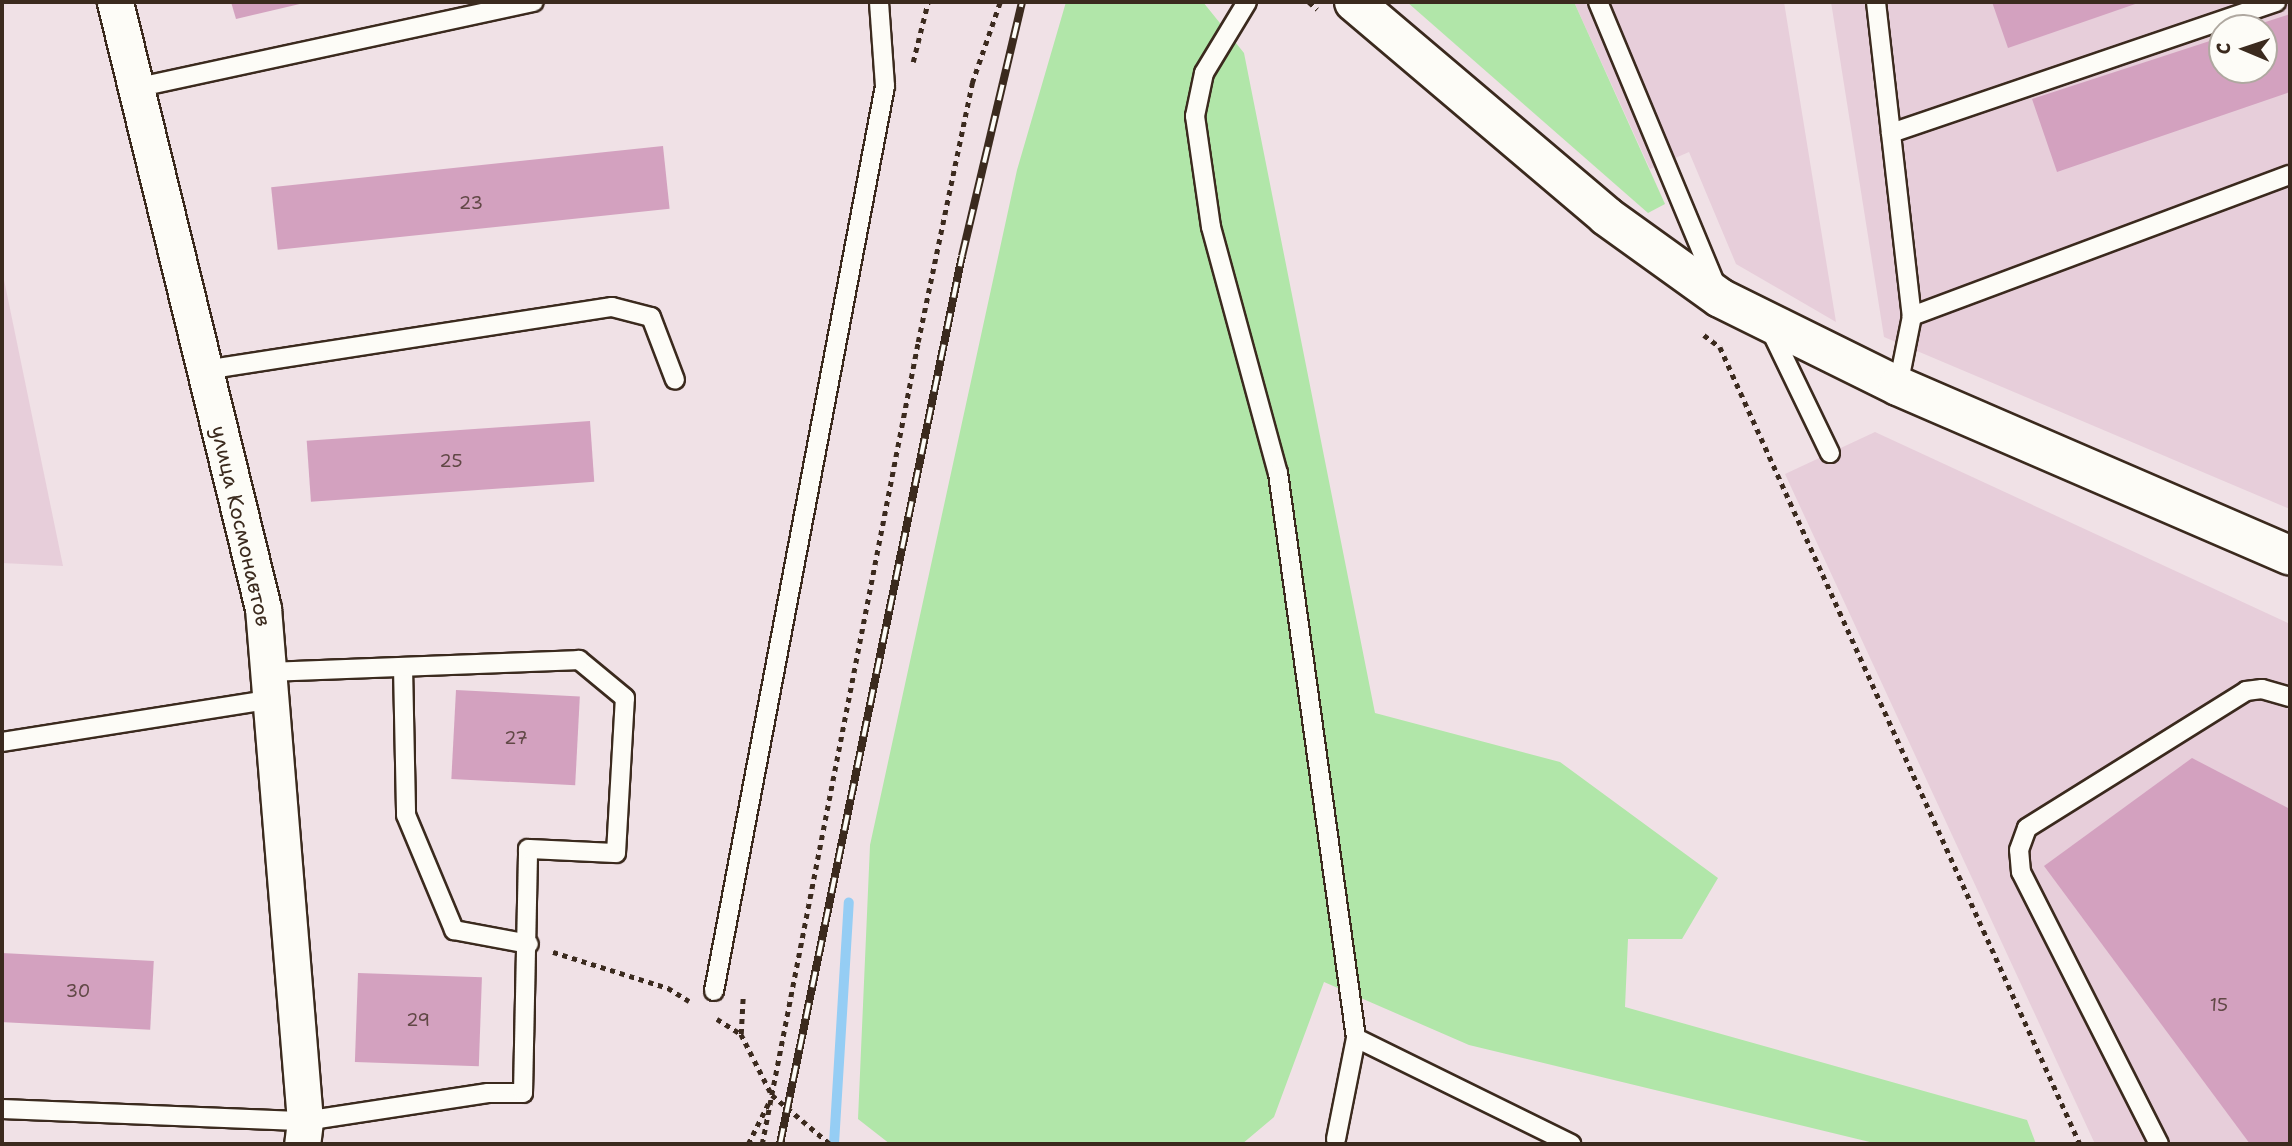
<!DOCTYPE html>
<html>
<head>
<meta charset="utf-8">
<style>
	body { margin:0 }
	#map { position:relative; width:2292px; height:1146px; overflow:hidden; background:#f0e1e6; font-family:"Shantell Sans",sans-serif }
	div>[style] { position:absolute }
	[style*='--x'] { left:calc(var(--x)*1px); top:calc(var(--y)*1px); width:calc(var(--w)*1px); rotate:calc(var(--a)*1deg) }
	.built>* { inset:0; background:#e7ceda }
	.green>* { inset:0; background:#b1e6a9 }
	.stream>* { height:10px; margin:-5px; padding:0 5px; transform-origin:5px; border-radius:5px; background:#95cdf4 }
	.building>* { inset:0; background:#d3a1bf; transform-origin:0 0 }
	.path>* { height:4.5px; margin-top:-2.25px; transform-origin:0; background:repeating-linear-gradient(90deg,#3b2a1e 0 5px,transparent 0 10px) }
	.roads { filter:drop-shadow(2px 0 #3b2a1e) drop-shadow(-2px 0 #3b2a1e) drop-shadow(0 2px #3b2a1e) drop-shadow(0 -2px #3b2a1e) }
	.lane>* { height:18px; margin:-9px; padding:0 9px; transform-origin:9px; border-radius:9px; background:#fdfcf7 }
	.street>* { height:35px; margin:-17.5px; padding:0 17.5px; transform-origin:17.5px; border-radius:17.5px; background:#fdfcf7 }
	.secondary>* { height:38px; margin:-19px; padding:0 19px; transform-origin:19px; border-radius:19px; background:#fdfcf7 }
	.rail>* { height:8px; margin-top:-4px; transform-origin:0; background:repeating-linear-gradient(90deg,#fdfcf7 0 16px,#3b2a1e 0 32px); box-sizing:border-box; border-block:2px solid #3b2a1e }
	span { translate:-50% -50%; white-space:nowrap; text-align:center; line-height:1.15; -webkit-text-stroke:5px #fdfcf7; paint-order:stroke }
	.number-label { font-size:18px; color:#614846 }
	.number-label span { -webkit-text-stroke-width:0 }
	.street-label { font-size:21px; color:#3b2a1e }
	.frame { position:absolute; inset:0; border:4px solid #3b2a1e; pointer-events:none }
	.north { position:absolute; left:2208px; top:14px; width:70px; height:70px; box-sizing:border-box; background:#fdfcf7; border:2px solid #afa8a0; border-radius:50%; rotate:272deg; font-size:19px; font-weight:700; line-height:28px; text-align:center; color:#3b2a1e }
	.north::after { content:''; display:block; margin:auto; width:24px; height:32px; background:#3b2a1e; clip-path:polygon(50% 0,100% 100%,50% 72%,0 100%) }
</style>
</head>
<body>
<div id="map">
	<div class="built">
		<div style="clip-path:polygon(1574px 2px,1784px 2px,1836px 322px,1736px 264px,1689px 152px,1650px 169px)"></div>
		<div style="clip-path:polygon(evenodd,1831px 2px,2290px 2px,2290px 509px,1884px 337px,1831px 2px,2222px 28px,2264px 28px,2264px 70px,2222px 70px,2222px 28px)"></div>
		<div style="clip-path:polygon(2px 270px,63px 566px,2px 563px)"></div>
		<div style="clip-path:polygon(1875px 432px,2290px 624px,2290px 1144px,2095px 1144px,1785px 474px)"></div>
	</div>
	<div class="green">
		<div style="clip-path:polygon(1066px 2px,1203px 2px,1244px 53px,1375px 713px,1560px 762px,1718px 878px,1682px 939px,1628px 939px,1625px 1007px,2027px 1120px,2036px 1144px,1878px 1144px,1469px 1045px,1324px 982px,1274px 1117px,1242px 1144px,890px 1144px,858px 1119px,870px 845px,1017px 170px)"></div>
		<div style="clip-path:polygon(1407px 2px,1574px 2px,1665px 204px,1648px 213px)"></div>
	</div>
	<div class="stream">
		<div style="--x:834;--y:1144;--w:242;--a:-86.5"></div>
	</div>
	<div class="building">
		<div style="clip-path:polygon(231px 2px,303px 2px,304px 3px,236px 19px)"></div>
		<div style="clip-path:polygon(1992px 2px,2141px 2px,2008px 48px)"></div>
		<div style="clip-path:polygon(2290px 14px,2290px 92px,2057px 172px,2032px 99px,2222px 37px,2222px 70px,2264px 70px,2264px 28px,2250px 27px)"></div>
		<div style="left:663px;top:146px;width:63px;height:394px;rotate:84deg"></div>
		<div style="left:590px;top:421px;width:61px;height:284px;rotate:86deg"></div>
		<div style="left:456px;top:690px;width:124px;height:89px;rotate:3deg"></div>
		<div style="clip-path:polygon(2192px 758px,2290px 809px,2290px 1144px,2250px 1144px,2044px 866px)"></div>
		<div style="left:2px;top:953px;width:152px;height:69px;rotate:3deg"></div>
		<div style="left:358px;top:973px;width:124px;height:89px;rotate:2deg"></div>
	</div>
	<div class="path">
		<div style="--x:1309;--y:2;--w:11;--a:41"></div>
		<div style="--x:913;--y:62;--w:62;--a:-76"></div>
		<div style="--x:1704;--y:335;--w:20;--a:37"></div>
		<div style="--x:1720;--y:347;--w:875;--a:65.69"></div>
		<div style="--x:553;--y:952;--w:121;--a:17.4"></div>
		<div style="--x:668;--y:988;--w:25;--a:32"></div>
		<div style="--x:717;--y:1019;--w:28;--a:32"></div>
		<div style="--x:741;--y:1034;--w:68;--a:63.1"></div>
		<div style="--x:772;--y:1095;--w:76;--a:40.2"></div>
		<div style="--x:741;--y:1034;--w:37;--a:-87"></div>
		<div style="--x:748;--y:1144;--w:47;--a:-63.4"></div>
		<div style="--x:762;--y:1144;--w:817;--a:-78.99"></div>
		<div style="--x:918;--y:342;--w:265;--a:-78.2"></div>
		<div style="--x:972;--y:83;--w:86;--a:-70.9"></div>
	</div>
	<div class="roads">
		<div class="lane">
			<div style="--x:1247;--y:2;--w:83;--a:121.2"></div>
			<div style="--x:1204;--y:73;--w:44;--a:101.8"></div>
			<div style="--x:1195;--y:116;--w:112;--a:81.8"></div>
			<div style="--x:1211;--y:227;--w:255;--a:74.8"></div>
			<div style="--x:1278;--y:473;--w:570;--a:82.14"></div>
			<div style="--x:1356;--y:1038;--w:240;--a:26.2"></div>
			<div style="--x:1598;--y:2;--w:310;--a:67.4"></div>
			<div style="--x:1876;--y:2;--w:316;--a:83.5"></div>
			<div style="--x:1912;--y:316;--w:71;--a:101.3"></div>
			<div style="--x:135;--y:88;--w:408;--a:-12.2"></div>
			<div style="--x:1891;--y:133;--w:407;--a:-18.8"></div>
			<div style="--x:1912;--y:316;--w:403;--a:-20.5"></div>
			<div style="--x:1769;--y:327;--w:140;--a:64.2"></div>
			<div style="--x:205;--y:370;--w:412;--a:-8.8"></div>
			<div style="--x:612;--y:307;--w:40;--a:14.4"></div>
			<div style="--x:651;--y:317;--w:67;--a:69.1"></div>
			<div style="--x:403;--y:667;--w:148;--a:88.8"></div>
			<div style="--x:406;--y:815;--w:125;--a:67.3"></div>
			<div style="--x:454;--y:930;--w:76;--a:10.6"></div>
			<div style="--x:2;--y:742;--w:273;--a:-9"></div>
			<div style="--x:714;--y:991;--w:921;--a:-79.3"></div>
			<div style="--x:885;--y:86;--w:84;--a:-94.1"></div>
			<div style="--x:2;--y:1109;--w:303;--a:2.3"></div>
			<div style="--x:305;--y:1121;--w:185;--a:-8.7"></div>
			<div style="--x:488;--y:1093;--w:35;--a:0"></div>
			<div style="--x:523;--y:1093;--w:244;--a:-88.8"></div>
			<div style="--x:528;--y:849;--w:88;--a:2.6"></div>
			<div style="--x:616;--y:853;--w:155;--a:-86.7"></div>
			<div style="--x:625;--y:698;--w:60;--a:-140.4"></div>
			<div style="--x:579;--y:660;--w:309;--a:177.8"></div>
			<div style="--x:1336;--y:1139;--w:103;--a:-78.8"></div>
			<div style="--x:2159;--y:1144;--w:305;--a:-116.9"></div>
			<div style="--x:2021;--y:872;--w:22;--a:-95"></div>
			<div style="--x:2019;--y:850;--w:23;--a:-70"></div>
			<div style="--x:2027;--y:828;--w:258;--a:-32"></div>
			<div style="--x:2246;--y:691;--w:16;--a:-7"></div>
			<div style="--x:2262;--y:689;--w:29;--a:16"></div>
		</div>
		<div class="street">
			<div style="--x:115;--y:2;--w:624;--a:76.28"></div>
			<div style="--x:263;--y:608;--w:515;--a:85.32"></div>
			<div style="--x:305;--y:1121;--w:23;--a:97"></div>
		</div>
		<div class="secondary">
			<div style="--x:1354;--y:2;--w:331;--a:40.3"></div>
			<div style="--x:1606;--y:216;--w:140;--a:35.7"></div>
			<div style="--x:1720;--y:298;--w:199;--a:26.3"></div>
			<div style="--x:1898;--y:386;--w:427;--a:23.4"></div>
		</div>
	</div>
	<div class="rail">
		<div style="--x:780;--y:1144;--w:906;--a:-78.42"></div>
		<div style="--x:962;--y:256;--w:261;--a:-76.7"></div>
	</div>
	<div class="number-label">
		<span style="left:471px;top:203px">23</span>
		<span style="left:451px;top:461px">25</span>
		<span style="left:516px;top:738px">27</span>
		<span style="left:78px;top:991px">30</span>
		<span style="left:2219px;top:1005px">15</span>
		<span style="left:418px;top:1020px">29</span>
	</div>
	<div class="street-label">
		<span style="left:241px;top:526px;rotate:77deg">улица Космонавтов</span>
	</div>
	<div class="frame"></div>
	<div class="north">С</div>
</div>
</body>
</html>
